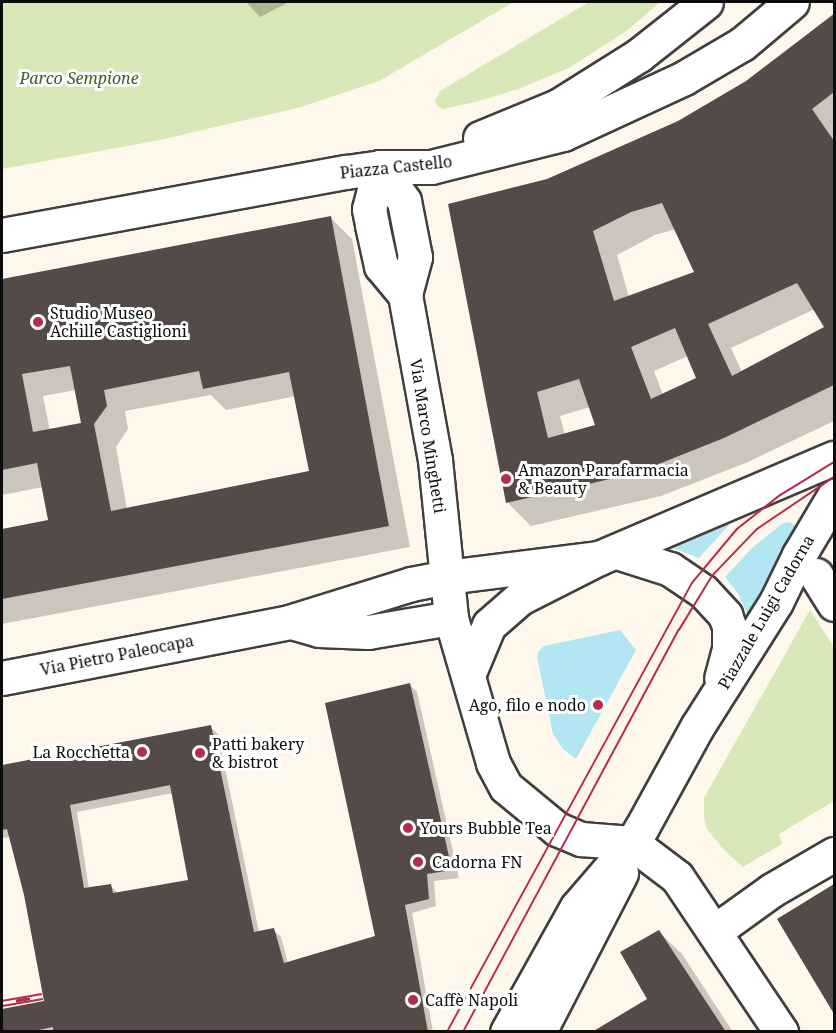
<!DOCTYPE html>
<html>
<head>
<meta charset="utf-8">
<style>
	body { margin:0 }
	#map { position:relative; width:836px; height:1033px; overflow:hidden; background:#fef7ec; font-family:"Noto Serif",serif }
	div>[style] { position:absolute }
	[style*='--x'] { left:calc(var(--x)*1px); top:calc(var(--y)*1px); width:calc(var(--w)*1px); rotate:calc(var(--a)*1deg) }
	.green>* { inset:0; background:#d8e7b8 }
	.water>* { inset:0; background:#b3e6f3 }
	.shadow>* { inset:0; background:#0003 }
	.building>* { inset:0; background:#544b49 }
	.roads { filter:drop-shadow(2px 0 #3f3f3f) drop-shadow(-2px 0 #3f3f3f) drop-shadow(0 2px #3f3f3f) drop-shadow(0 -2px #3f3f3f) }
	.minor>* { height:33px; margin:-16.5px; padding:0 16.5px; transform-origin:16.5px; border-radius:16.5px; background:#fff }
	.tram>* { height:1.5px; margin:-0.75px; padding:0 0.75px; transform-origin:0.75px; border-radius:0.75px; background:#b52b49 }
	.rail>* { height:7px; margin-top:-3.5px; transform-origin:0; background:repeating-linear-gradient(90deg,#fff 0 14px,#b52b49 0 28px); box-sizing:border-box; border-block:2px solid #b52b49 }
	.dots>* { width:16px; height:16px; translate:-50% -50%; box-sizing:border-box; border:3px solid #fff; border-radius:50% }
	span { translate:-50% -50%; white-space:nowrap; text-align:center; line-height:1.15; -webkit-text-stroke:6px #fff; paint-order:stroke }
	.park-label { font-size:16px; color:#386020; font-style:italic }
	.street-label { font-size:16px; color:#0c0c0c }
	.poi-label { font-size:16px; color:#0c0c0c }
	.left { translate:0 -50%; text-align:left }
	.right { translate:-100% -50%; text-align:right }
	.frame { position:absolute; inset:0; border:3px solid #0c0c0c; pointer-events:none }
</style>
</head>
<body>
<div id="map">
	<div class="green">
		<div style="clip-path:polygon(2px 2px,514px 2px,379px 81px,301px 107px,160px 140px,2px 169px)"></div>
		<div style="clip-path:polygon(589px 2px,660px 2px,628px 30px,569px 68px,521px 88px,479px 101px,443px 109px,437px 106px,435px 101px,440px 91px)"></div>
		<div style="clip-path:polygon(810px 610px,834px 647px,834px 801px,779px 834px,782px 844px,743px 867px,724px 850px,707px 829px,704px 817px,704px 798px)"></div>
	</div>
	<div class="water">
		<div style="clip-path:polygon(738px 515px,699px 558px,673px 548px)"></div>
		<div style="clip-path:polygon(789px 522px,795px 525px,796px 531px,749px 614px,747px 614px,738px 593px,725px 577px,753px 547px,783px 523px)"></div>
		<div style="clip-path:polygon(620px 630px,636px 650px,576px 759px,563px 749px,553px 734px,537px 657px,539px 651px,544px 646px)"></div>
	</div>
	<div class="shadow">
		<div style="clip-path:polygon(246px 2px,289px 2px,260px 17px)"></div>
		<div style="clip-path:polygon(evenodd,834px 13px,834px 421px,748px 462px,661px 496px,531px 526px,507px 502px,547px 180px,679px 123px,747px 82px,834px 13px,676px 229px,696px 273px,629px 297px,617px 255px,655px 235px,676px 229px,834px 13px,815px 309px,826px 327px,742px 372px,731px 348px,815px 309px,834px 13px,688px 356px,698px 379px,663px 395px,654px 371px,688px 356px,834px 13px,590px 407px,597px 426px,565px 435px,560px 416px,590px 407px)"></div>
		<div style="clip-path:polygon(evenodd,330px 217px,352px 239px,410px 547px,2px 624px,2px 530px,49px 521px,43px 487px,2px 495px,2px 281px,330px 217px,76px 390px,83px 424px,50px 431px,43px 396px,76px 390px,330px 217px,211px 395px,226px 410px,296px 396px,310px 472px,127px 509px,116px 447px,128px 429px,125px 411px,211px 395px)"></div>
		<div style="clip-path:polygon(evenodd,410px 685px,417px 692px,459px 878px,434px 881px,436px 906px,412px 913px,433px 1032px,2px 1032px,2px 1010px,46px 1002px,26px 895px,11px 837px,2px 838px,2px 767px,210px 727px,218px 734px,259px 932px,273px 930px,281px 937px,288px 963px,377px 937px,410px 685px,173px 793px,190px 881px,118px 893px,110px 885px,89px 889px,77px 812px,173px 793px)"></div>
		<div style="clip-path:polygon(834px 886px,834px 1011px,779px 920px)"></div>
		<div style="clip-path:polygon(659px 932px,682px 954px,733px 1032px,595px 1032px,649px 999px)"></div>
	</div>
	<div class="building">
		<div style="clip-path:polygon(evenodd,834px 14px,834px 92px,812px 109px,834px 141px,834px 385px,724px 438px,636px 473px,506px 503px,448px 204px,547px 179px,678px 121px,746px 81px,834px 14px,662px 203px,694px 272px,614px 301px,593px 231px,631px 212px,662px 203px,834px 14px,797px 283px,824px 327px,732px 376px,708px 324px,797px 283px,834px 14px,675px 328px,696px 378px,651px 399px,631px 347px,675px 328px,834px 14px,579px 379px,595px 425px,548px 438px,537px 392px,579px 379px)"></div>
		<div style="clip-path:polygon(evenodd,331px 216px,389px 526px,2px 599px,2px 529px,48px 520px,37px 463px,2px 470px,2px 279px,331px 216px,70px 366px,81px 423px,33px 432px,22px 374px,70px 366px,331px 216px,199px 371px,203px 389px,289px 372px,309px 471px,111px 511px,94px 424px,107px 406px,104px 390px,199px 371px)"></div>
		<div style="clip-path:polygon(evenodd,410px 683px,452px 870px,427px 874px,429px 899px,405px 905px,428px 1032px,53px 1032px,53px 1027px,29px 1032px,2px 1032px,2px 1009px,44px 1001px,24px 895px,7px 829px,2px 830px,2px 765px,211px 725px,254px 932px,274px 928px,284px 963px,375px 936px,325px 703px,410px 683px,170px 785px,188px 880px,113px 893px,111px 884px,84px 888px,70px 805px,170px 785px)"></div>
		<div style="clip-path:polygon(834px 884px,834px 1014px,777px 919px)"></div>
		<div style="clip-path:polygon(659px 930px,726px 1032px,592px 1032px,647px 999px,620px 952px)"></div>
	</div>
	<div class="roads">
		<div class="minor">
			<div style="--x:480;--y:138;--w:84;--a:-22.3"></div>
			<div style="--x:558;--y:106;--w:96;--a:-32.2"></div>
			<div style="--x:639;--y:55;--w:85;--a:-38.3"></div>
			<div style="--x:380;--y:167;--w:42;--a:54.8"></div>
			<div style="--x:404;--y:201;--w:57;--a:78.9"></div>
			<div style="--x:415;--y:257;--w:39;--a:105"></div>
			<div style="--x:405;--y:295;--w:168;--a:79.7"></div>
			<div style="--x:435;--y:460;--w:159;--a:84.2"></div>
			<div style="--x:451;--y:618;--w:151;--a:73.8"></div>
			<div style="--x:493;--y:763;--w:27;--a:62"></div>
			<div style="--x:506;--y:787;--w:66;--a:39.5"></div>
			<div style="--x:557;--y:829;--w:26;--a:23"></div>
			<div style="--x:581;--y:839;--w:51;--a:4.5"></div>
			<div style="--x:632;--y:843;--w:56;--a:37.1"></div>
			<div style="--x:677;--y:877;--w:187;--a:56.1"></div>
			<div style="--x:380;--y:167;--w:43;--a:104.7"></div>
			<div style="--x:369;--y:209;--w:16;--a:79"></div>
			<div style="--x:372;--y:225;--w:42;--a:77.6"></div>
			<div style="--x:381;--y:266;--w:38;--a:50"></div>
			<div style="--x:2;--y:235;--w:350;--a:-10.4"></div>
			<div style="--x:346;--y:172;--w:34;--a:-8"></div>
			<div style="--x:380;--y:167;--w:51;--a:0"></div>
			<div style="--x:431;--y:167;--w:136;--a:-14"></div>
			<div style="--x:563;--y:134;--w:133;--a:-24.8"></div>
			<div style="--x:684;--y:78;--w:67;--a:-30.4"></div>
			<div style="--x:742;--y:44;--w:65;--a:-40"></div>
			<div style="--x:617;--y:552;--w:56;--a:17.8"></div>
			<div style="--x:670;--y:569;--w:40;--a:34"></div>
			<div style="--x:703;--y:591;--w:33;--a:47"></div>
			<div style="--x:725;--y:615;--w:12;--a:70"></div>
			<div style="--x:729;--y:626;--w:23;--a:90"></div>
			<div style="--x:729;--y:649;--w:30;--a:105"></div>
			<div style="--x:816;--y:575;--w:34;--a:58"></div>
			<div style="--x:291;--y:622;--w:29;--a:16"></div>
			<div style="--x:319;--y:630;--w:49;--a:2.3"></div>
			<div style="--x:368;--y:632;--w:84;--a:-9.6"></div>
			<div style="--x:468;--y:675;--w:54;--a:-67.2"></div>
			<div style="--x:489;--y:625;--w:41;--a:-41.1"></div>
			<div style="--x:520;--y:598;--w:89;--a:-26.9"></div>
			<div style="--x:599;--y:558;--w:255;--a:-23.1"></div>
			<div style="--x:2;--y:678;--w:292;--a:-11"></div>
			<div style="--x:289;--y:622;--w:128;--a:-17.3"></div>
			<div style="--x:411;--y:584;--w:36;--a:-11"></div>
			<div style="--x:446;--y:577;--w:154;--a:-7.1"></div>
			<div style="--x:715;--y:931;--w:70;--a:-35.7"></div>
			<div style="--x:772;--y:890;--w:72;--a:-30.1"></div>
			<div style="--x:507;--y:1032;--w:143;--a:-60.8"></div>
			<div style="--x:577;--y:907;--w:84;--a:-49.3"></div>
			<div style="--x:632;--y:843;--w:19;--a:-58"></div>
			<div style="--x:642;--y:827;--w:114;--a:-61.2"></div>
			<div style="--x:697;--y:727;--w:148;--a:-57.7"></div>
			<div style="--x:776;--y:602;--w:52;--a:-63.9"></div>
			<div style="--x:799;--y:555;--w:69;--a:-59.3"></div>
			<div style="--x:539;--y:1032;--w:179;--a:-62.7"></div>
		</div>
	</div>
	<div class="tram">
		<div style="--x:447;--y:1032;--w:511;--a:-61.38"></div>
		<div style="--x:692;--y:583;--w:70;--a:-50.2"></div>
		<div style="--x:737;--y:529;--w:53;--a:-38.2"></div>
		<div style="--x:779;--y:496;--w:65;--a:-31.7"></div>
		<div style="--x:463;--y:1032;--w:456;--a:-61.8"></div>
		<div style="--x:679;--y:630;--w:63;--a:-58.6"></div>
		<div style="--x:712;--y:576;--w:65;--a:-46.2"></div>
		<div style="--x:757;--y:529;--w:93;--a:-34"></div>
	</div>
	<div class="rail">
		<div style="--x:2;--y:1003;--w:41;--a:-9.9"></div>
	</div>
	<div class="dots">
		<div style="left:38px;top:322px;background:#b52b49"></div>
		<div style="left:506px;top:479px;background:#b52b49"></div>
		<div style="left:598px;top:705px;background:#b52b49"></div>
		<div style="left:142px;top:752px;background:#b52b49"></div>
		<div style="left:200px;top:753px;background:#b52b49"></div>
		<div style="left:408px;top:828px;background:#b52b49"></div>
		<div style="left:418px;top:862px;background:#b52b49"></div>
		<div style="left:413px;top:1000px;background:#b52b49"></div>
	</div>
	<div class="park-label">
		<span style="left:79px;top:78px">Parco Sempione</span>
	</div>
	<div class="street-label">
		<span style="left:396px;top:167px;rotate:-6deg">Piazza Castello</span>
		<span style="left:428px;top:436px;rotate:81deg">Via Marco Minghetti</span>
		<span style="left:766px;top:612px;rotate:-60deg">Piazzale Luigi Cadorna</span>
		<span style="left:117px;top:655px;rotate:-11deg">Via Pietro Paleocapa</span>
	</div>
	<div class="poi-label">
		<span class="left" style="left:50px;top:322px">Studio Museo<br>Achille Castiglioni</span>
		<span class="left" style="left:518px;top:479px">Amazon Parafarmacia<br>&amp; Beauty</span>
		<span class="right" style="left:586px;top:705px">Ago, filo e nodo</span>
		<span class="left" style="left:212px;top:753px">Patti bakery<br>&amp; bistrot</span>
		<span class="right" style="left:130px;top:752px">La Rocchetta</span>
		<span class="left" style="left:420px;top:828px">Yours Bubble Tea</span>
		<span class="left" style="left:432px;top:862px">Cadorna FN</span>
		<span class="left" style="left:425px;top:1000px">Caffè Napoli</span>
	</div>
	<div class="frame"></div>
</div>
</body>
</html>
